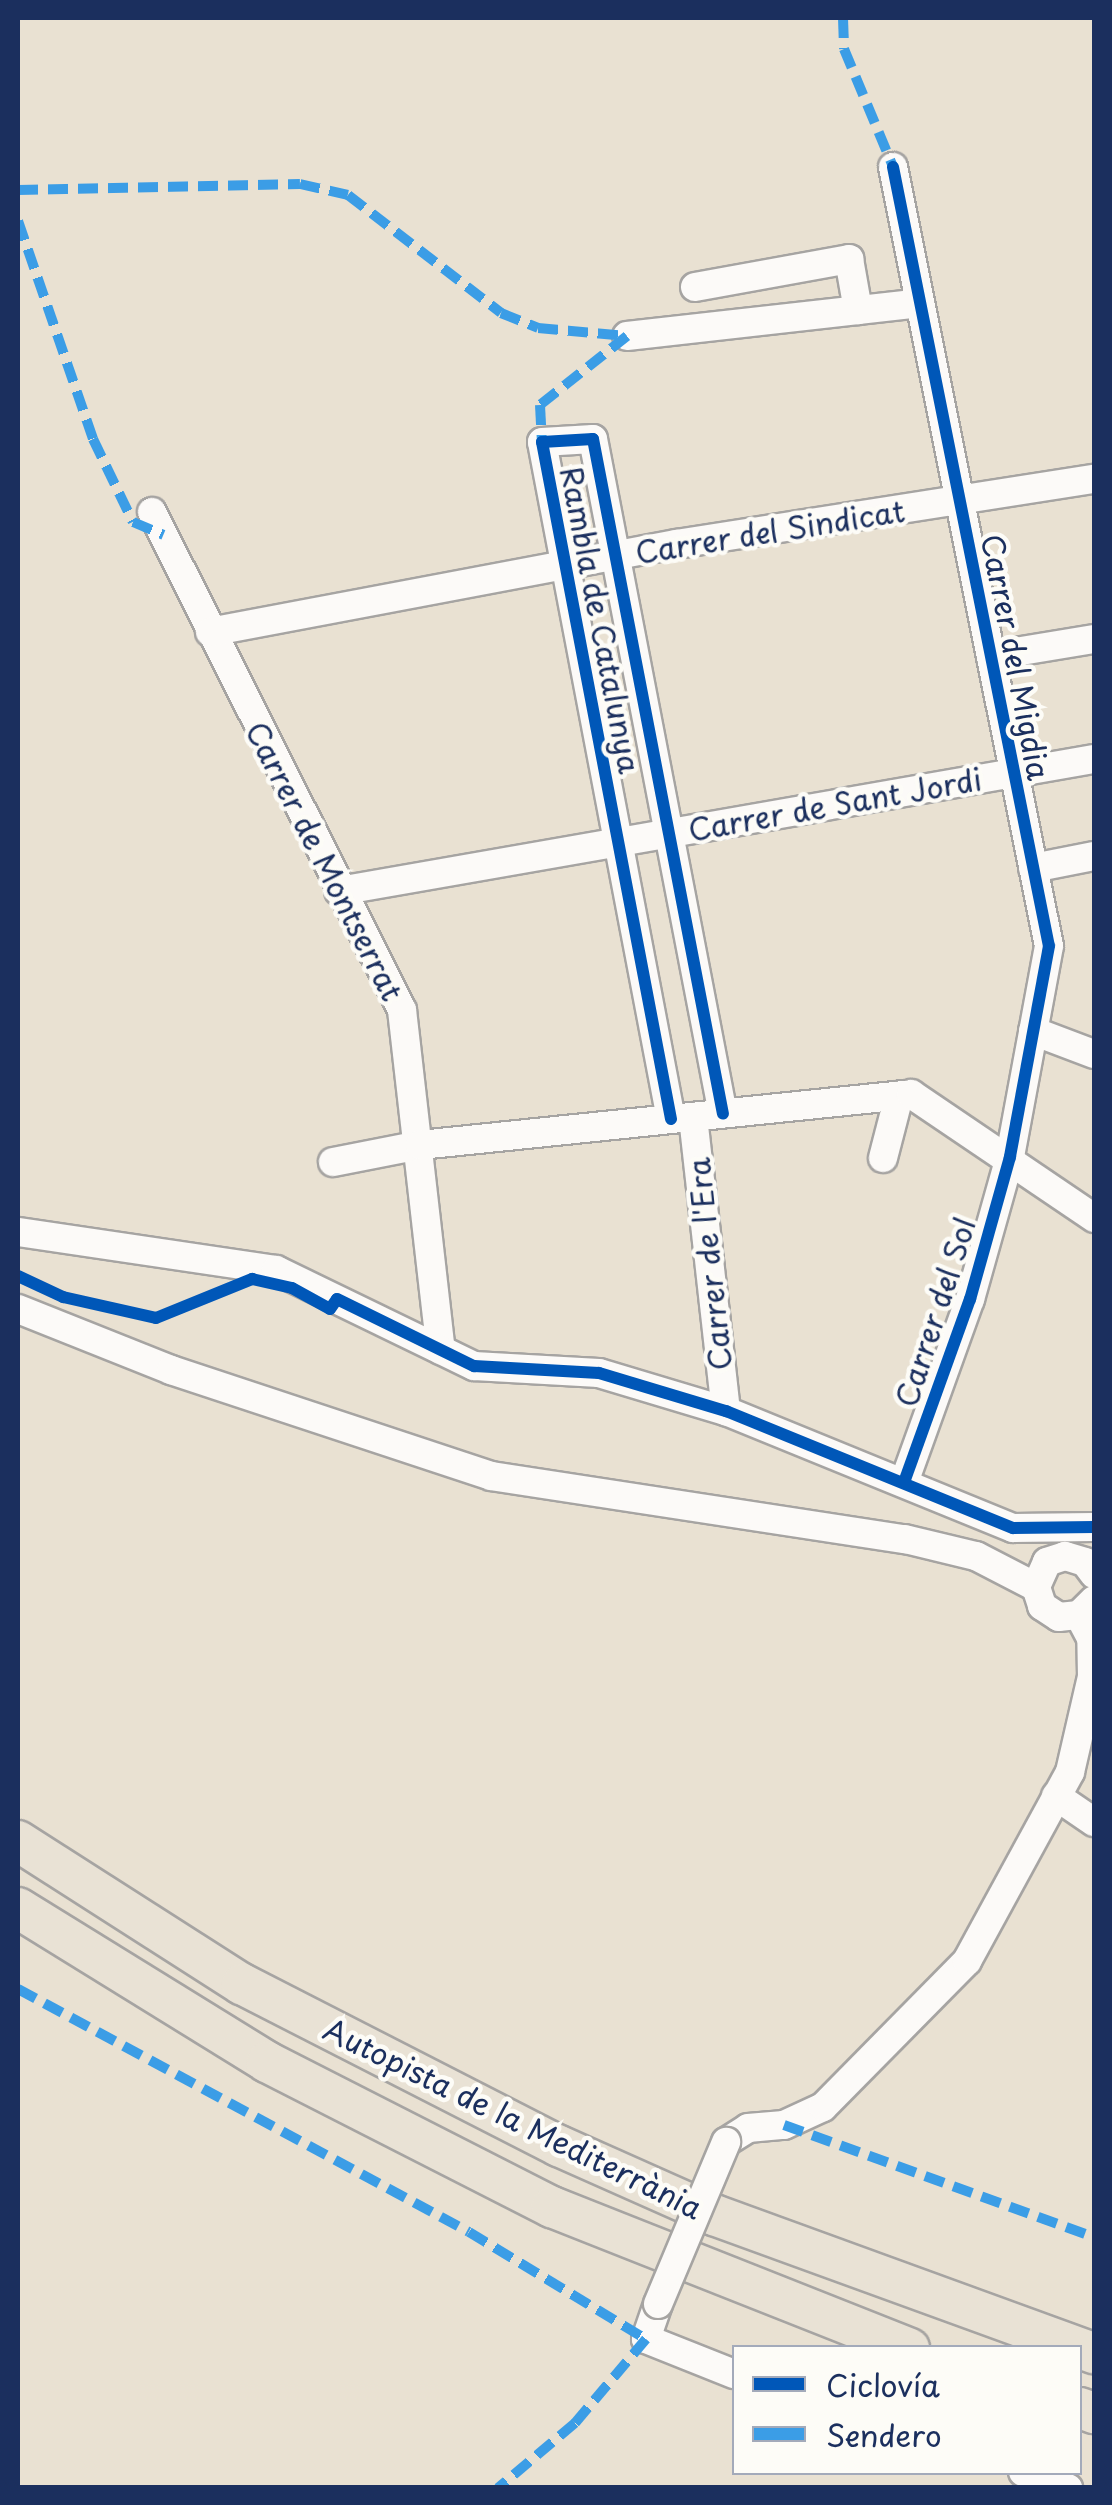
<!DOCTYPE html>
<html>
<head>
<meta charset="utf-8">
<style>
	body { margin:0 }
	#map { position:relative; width:1112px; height:2505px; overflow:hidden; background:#e9e1d2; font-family:"Playpen Sans",sans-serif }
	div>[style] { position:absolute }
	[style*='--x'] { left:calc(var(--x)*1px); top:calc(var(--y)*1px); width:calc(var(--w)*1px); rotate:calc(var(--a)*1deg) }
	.roads { filter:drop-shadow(2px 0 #a6a4a2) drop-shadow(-2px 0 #a6a4a2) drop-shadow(0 2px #a6a4a2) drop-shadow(0 -2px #a6a4a2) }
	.minor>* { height:28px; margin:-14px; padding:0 14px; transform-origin:14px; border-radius:14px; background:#fcfaf8 }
	.highway>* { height:40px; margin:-20px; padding:0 20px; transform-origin:20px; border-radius:20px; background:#e9e2d5 }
	.bridges { filter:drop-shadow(2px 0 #a6a4a2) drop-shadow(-2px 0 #a6a4a2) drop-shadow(0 2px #a6a4a2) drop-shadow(0 -2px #a6a4a2) }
	.minor-bridge>* { height:28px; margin:-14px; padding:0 14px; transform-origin:14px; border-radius:14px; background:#fcfaf8 }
	.quiet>* { height:10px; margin-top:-5px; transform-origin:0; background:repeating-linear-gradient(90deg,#3b9de6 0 20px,transparent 0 30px) }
	.cycleway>* { height:12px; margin:-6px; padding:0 6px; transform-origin:6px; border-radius:6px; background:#0057b8 }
	span { translate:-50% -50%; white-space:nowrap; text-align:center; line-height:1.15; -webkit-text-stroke:9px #fdfcf7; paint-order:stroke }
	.street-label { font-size:30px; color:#1b2f5e }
	.frame { position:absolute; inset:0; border:20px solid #1b2f5e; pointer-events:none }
	.legend { position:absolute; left:732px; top:2345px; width:350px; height:130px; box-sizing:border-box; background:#fdfcf7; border:2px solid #a3aaba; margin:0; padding:12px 18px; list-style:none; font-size:30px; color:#1b2f5e }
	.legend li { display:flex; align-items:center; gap:20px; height:50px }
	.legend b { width:50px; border:2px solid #a3aaba }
</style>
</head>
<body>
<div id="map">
	<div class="roads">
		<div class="minor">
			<div style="--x:893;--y:167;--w:794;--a:78.68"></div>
			<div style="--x:1049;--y:946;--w:215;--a:100.5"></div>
			<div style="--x:1010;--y:1157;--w:148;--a:105.7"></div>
			<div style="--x:970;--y:1299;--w:195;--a:109.8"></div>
			<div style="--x:695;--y:287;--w:157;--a:-10.3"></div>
			<div style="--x:849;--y:259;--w:52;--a:80"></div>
			<div style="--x:627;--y:336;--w:295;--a:-6.4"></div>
			<div style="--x:152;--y:512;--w:557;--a:63.34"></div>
			<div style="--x:402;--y:1010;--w:342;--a:83.5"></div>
			<div style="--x:210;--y:632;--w:475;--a:-10.7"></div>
			<div style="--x:677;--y:544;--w:422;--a:-8.9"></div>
			<div style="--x:991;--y:656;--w:104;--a:-9.4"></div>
			<div style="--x:1033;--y:868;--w:62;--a:-11.1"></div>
			<div style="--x:339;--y:891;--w:766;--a:-9.92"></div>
			<div style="--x:1033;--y:1031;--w:65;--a:20.7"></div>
			<div style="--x:693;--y:1117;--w:296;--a:83.6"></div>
			<div style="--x:671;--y:1119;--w:689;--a:-100.79"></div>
			<div style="--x:542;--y:442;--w:51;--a:-3.4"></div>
			<div style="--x:593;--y:439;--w:687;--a:79.1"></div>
			<div style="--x:883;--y:1158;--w:64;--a:-75.5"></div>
			<div style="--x:333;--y:1162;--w:89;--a:-11.1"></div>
			<div style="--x:420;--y:1145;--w:494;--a:-5.9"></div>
			<div style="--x:911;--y:1094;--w:221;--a:34.1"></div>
			<div style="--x:18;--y:1232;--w:261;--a:8.4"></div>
			<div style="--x:276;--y:1270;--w:220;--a:25.9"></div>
			<div style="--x:474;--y:1366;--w:125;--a:3.2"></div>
			<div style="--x:599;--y:1373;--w:133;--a:16.7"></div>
			<div style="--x:726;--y:1411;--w:310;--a:22.2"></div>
			<div style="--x:1013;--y:1528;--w:81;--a:-0.7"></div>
			<div style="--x:18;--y:1309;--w:165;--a:21.7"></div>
			<div style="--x:171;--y:1370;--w:337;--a:18.3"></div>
			<div style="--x:491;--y:1476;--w:419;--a:8.7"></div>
			<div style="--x:905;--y:1539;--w:73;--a:13.5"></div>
			<div style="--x:976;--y:1556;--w:68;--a:27.3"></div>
			<div style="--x:1094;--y:1574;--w:15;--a:-127"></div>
			<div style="--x:1085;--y:1562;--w:21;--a:-163"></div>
			<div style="--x:1065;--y:1556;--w:19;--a:162"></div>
			<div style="--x:1047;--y:1562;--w:27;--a:114"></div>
			<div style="--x:1036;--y:1587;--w:20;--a:72"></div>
			<div style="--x:1042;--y:1606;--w:20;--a:33"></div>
			<div style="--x:1059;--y:1617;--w:20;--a:-6"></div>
			<div style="--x:1079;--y:1615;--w:21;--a:-45"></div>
			<div style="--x:1056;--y:1796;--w:46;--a:34.4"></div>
			<div style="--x:726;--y:2142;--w:26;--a:-32"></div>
			<div style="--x:748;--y:2128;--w:36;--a:-5"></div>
			<div style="--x:784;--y:2125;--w:43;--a:-24.8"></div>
			<div style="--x:823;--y:2107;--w:205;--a:-45.4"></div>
			<div style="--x:967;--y:1961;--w:215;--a:-61.4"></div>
			<div style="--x:1070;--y:1772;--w:98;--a:-77"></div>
			<div style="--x:1092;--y:1677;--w:39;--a:-91"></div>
			<div style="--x:1091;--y:1638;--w:26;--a:-118"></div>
			<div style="--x:658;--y:2304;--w:37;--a:109"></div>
			<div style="--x:646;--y:2339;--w:95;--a:21.7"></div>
			<div style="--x:1023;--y:2472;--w:48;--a:19.6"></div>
		</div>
		<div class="highway">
			<div style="--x:18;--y:1841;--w:266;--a:32.6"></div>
			<div style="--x:242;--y:1984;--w:356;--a:27.1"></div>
			<div style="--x:559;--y:2146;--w:170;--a:24"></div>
			<div style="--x:714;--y:2215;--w:404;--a:20"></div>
			<div style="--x:18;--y:1908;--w:293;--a:31.7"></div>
			<div style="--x:267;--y:2062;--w:320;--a:27"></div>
			<div style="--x:552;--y:2207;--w:384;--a:21.6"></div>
			<div style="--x:1080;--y:2408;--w:15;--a:20"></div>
		</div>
	</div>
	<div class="bridges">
		<div class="minor-bridge">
			<div style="--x:658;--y:2304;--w:176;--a:-67.2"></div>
		</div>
	</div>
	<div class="quiet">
		<div style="--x:843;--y:18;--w:31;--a:88"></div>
		<div style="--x:844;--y:49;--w:128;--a:67.4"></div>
		<div style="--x:18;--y:190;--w:282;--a:-1.2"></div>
		<div style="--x:300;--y:184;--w:49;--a:12.9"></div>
		<div style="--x:348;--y:195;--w:193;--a:37.6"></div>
		<div style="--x:501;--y:313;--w:40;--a:22"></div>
		<div style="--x:538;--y:328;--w:89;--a:5.1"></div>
		<div style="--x:627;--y:336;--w:111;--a:141.6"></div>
		<div style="--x:540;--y:405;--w:37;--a:87"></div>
		<div style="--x:18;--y:221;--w:231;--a:71"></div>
		<div style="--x:93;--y:439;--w:92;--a:64.3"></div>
		<div style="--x:133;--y:522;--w:33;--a:23"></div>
		<div style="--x:18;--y:1989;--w:512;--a:28.32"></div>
		<div style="--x:469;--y:2232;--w:207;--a:31.2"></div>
		<div style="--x:646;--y:2339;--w:110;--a:130.2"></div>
		<div style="--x:575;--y:2423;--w:101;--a:139.8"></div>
		<div style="--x:784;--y:2125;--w:330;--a:19.9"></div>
	</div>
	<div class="cycleway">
		<div style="--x:893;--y:167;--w:794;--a:78.68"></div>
		<div style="--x:1049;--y:946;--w:215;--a:100.5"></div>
		<div style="--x:1010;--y:1157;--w:148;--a:105.7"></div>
		<div style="--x:970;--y:1299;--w:195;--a:109.8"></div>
		<div style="--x:671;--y:1119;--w:689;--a:-100.79"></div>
		<div style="--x:542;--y:442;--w:51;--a:-3.4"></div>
		<div style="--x:593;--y:439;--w:687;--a:79.1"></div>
		<div style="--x:18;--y:1276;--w:50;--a:25"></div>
		<div style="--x:63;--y:1297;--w:95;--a:12.7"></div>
		<div style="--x:156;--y:1318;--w:104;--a:-22.1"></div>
		<div style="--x:252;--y:1279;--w:41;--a:12.7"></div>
		<div style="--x:292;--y:1288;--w:43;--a:28.9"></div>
		<div style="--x:330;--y:1309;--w:12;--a:-55"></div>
		<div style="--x:337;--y:1299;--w:153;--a:26.1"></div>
		<div style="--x:474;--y:1366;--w:125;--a:3.2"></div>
		<div style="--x:599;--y:1373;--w:133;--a:16.7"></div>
		<div style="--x:726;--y:1411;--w:310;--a:22.2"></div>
		<div style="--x:1013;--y:1528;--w:81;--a:-0.7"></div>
	</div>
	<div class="street-label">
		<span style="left:770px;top:531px;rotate:-9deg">Carrer del Sindicat</span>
		<span style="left:601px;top:620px;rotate:79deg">Rambla de Catalunya</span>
		<span style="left:1016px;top:657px;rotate:79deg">Carrer del Migdia</span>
		<span style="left:835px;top:804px;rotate:-10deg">Carrer de Sant Jordi</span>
		<span style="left:325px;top:861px;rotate:63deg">Carrer de Montserrat</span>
		<span style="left:709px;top:1264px;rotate:-96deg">Carrer de l'Era</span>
		<span style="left:935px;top:1312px;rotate:-72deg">Carrer del Sol</span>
		<span style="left:513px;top:2118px;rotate:26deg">Autopista de la Mediterrània</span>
	</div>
	<div class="frame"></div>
	<ul class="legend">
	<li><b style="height:12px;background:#0057b8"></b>Ciclovía</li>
	<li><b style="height:12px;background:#3b9de6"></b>Sendero</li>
	</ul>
</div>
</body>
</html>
